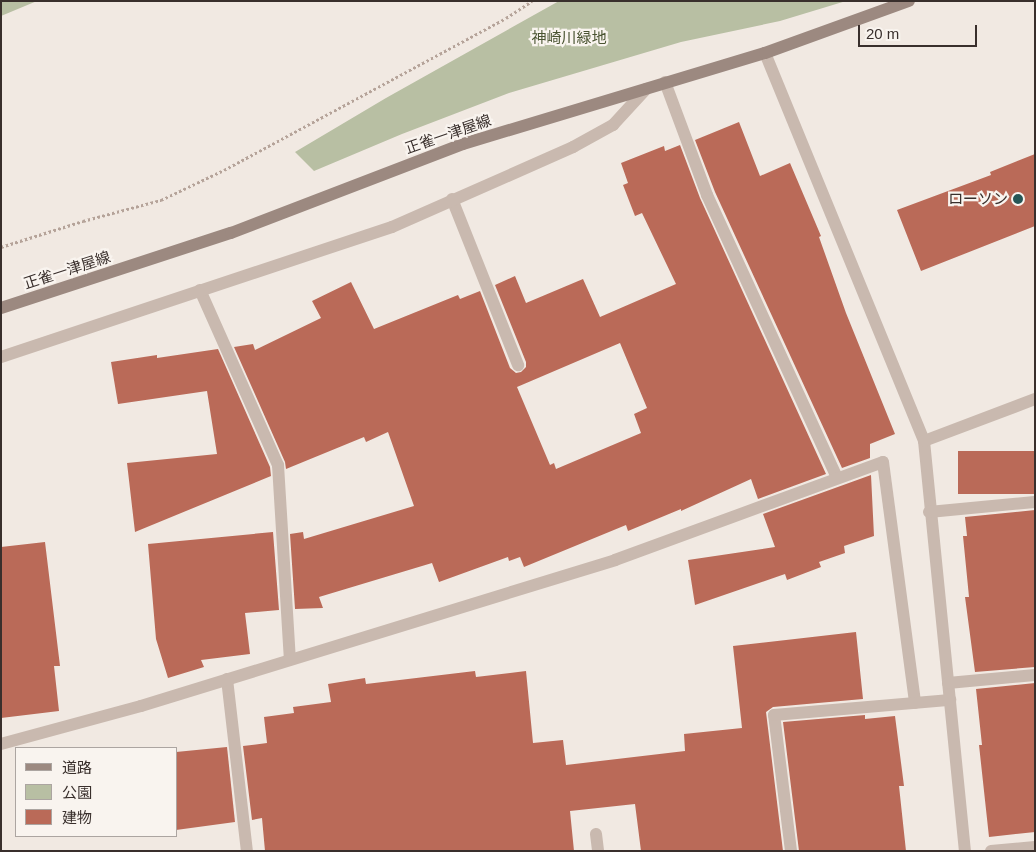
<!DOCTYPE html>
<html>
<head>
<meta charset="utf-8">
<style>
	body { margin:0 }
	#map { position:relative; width:1036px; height:852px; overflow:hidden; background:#f1e9e2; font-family:Arial,"Noto Sans JP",sans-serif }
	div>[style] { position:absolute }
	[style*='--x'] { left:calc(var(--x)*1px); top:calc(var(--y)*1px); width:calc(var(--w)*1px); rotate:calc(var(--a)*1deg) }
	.green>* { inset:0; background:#b8bfa3 }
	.building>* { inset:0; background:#ba6a58; transform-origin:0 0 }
	.path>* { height:3px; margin-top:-1.5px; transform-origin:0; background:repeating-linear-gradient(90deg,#b5a399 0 2.5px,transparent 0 5px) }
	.service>* { height:12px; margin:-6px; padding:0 6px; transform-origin:6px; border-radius:6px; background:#c9b9af }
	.minor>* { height:12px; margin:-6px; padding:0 6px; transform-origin:6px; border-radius:6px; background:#c9b9af }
	.secondary>* { height:12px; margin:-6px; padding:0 6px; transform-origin:6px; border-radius:6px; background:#9c8980 }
	.dots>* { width:14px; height:14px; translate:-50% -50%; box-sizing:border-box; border:2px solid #f9f4ef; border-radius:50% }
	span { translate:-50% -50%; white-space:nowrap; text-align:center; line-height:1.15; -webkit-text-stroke:4.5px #f9f4ef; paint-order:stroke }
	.park-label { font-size:15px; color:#4a5432 }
	.street-label { font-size:15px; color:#392f2c }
	.poi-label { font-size:15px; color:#392f2c }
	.right { translate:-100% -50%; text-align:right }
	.frame { position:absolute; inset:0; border:2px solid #392f2c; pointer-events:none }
	.legend { position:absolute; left:15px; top:747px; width:162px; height:90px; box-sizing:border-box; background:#f9f4ef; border:1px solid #aca5a1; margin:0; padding:6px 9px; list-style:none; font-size:15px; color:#392f2c }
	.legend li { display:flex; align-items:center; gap:10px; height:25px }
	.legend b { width:25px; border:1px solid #aca5a1 }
	.scale { position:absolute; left:858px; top:25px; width:119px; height:22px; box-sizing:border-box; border:2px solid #392f2c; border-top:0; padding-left:6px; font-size:15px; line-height:18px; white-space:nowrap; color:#392f2c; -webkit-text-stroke:4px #f9f4ef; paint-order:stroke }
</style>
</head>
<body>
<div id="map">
	<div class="green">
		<div style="clip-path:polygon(1px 1px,37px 1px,1px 16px)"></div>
		<div style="clip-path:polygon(559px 1px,846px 1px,780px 21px,681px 42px,509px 93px,402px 134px,314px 171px,295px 152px,386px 98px)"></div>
	</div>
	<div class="building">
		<div style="clip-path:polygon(739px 122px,760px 176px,790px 163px,821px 236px,819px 237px,846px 313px,895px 434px,870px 444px,870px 458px,842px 468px,715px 192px,695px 140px)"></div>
		<div style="clip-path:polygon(evenodd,680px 145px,700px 198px,826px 474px,758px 499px,751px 479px,681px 511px,681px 509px,628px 531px,626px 525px,524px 567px,520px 557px,509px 561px,508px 557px,439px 582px,432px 563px,319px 597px,323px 608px,295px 609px,290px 534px,303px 532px,304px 539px,414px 506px,388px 432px,366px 442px,364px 437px,286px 469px,285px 462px,234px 347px,253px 344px,255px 350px,321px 318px,312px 301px,351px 282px,374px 329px,458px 295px,460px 299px,480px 291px,510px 368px,516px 373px,521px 372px,526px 367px,526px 362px,495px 285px,515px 276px,526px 303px,583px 279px,600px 317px,676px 284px,642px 213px,635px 216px,623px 185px,628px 183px,621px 163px,664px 146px,665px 151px,680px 145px,620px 343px,647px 408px,634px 414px,641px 433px,556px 469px,554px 463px,550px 465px,517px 387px,620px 343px)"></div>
		<div style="clip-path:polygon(1035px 154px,1035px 226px,921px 271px,897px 210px,991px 175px,990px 172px)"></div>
		<div style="clip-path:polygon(218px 349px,270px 467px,271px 476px,135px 532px,127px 463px,217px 454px,207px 391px,118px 404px,111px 362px,157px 355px,157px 358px)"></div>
		<div style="left:1035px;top:451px;width:43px;height:77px;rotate:90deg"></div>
		<div style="clip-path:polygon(871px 475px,874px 536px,844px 546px,845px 553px,819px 562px,821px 567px,787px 580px,785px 574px,695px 605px,688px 560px,775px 547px,763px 514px)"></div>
		<div style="clip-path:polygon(1035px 510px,1035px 667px,975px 672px,965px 597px,969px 597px,963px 536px,967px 536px,965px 517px)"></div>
		<div style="clip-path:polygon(273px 532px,279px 610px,245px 613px,250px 654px,201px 660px,204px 667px,168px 678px,156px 639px,148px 544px)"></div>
		<div style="clip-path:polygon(45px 542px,60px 666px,54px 666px,59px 711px,1px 718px,1px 547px)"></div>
		<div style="clip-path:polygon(856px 632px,863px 699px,773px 707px,766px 712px,783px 851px,641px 851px,635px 804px,570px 811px,574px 851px,265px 851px,262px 818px,252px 820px,243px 746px,267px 743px,264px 717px,294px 713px,293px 707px,331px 702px,328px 684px,365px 678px,366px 684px,475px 671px,476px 677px,526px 671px,533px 743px,563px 740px,566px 765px,685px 751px,684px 734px,742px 728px,733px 646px)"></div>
		<div style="clip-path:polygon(1035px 683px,1035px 832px,989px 837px,979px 745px,982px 745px,976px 689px)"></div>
		<div style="clip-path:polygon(865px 715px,865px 719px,895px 716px,904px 786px,899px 786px,906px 851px,799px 851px,783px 722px)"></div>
		<div style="clip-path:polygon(227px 747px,235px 822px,176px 830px,176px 752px)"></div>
	</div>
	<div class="path">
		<div style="--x:1;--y:247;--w:86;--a:-17.6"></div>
		<div style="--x:83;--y:221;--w:81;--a:-15.1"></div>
		<div style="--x:161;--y:200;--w:70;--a:-25.5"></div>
		<div style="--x:224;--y:170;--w:320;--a:-28.3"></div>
		<div style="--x:506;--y:18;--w:31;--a:-33"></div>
	</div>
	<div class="service">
		<div style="--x:665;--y:82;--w:121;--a:69.6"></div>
		<div style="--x:707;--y:195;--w:311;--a:65.3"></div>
		<div style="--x:452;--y:199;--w:179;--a:68.3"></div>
		<div style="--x:200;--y:290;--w:192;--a:66"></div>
		<div style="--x:278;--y:465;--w:195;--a:86.5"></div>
		<div style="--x:227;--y:679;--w:173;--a:83.4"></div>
		<div style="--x:1;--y:744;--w:145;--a:-15.2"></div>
		<div style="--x:141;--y:706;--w:496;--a:-17.1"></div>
		<div style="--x:615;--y:560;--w:285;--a:-20.1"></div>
		<div style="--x:883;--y:462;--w:243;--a:82.4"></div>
		<div style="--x:596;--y:834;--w:17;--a:83"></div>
		<div style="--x:791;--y:851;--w:137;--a:-97.1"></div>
		<div style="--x:774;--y:715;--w:177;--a:-4.9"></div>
	</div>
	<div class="minor">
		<div style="--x:765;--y:53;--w:419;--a:67.7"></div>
		<div style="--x:924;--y:441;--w:412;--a:84.3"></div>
		<div style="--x:1;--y:357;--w:412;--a:-18.4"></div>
		<div style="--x:392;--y:227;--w:198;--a:-23.8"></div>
		<div style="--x:573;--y:147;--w:46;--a:-28.8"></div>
		<div style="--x:613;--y:125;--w:49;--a:-47.5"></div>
		<div style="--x:924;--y:441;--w:119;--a:-20.7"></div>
		<div style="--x:929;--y:512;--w:106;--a:-5.4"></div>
		<div style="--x:948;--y:683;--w:87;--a:-5.3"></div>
		<div style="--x:991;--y:851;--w:44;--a:-5.2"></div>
	</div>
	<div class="secondary">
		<div style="--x:1;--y:308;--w:242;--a:-18.1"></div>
		<div style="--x:231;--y:233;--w:248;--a:-21"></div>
		<div style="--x:463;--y:144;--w:315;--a:-16.8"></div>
		<div style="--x:765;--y:53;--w:153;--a:-19.9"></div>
	</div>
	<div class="dots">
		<div style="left:1018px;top:199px;background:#265656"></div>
	</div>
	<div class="park-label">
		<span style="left:569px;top:38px">神崎川緑地</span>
	</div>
	<div class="street-label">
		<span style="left:448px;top:134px;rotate:-19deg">正雀一津屋線</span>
		<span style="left:67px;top:270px;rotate:-18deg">正雀一津屋線</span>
	</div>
	<div class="poi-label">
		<span class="right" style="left:1008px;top:199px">ローソン</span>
	</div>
	<div class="frame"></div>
	<ul class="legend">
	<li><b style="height:6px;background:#9c8980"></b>道路</li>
	<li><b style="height:14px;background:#b8bfa3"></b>公園</li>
	<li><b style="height:14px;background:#ba6a58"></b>建物</li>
	</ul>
	<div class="scale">20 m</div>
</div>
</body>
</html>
